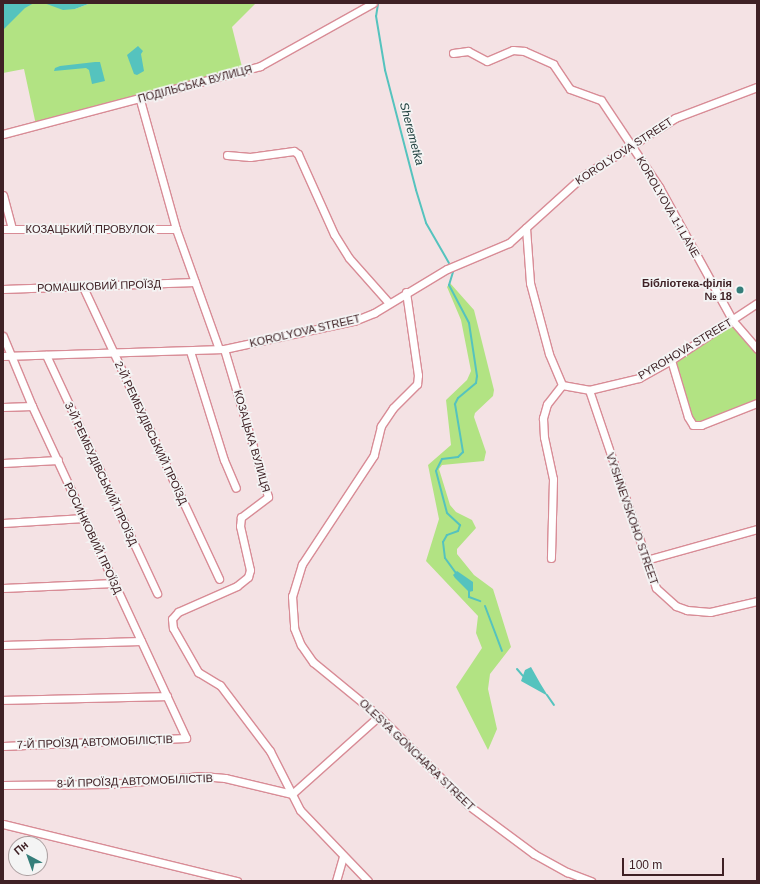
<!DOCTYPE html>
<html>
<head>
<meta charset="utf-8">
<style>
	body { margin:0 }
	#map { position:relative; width:760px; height:884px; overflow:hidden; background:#f4e2e4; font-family:Arial,sans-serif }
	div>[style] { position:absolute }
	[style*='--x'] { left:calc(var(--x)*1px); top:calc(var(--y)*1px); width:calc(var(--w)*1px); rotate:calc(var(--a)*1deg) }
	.green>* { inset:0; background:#b2e383 }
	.water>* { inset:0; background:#55c3be }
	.stream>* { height:2px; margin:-1px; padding:0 1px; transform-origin:1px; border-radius:1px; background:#55c3be }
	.roads { filter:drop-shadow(1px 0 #d88c96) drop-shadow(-1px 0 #d88c96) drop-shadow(0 1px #d88c96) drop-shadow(0 -1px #d88c96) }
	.minor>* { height:7px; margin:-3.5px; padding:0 3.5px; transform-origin:3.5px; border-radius:3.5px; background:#fff }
	.dots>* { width:11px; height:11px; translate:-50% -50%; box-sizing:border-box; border:2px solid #f4f4f4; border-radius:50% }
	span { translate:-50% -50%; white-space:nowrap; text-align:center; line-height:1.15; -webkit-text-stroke:3.5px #f4f4f4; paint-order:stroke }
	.street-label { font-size:11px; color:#3f2125 }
	.poi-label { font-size:11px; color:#3f2125; font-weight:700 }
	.right { translate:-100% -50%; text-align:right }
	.water-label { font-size:12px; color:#1a3c3a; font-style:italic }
	.frame { position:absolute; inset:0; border:4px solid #3f2125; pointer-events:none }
	.north { position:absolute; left:8px; top:836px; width:40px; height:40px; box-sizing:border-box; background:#f4f4f4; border:1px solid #aca0a1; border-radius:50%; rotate:319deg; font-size:11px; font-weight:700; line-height:16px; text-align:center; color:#3f2125 }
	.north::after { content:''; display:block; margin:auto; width:14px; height:18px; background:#357e7a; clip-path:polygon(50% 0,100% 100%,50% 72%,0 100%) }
	.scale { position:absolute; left:622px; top:858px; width:102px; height:18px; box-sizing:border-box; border:2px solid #3f2125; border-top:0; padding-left:5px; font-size:12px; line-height:14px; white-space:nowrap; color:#3f2125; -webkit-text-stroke:3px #f4f4f4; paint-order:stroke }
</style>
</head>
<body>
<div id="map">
	<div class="green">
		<div style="clip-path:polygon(3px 3px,44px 3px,75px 9px,91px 3px,256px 3px,232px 27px,243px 71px,36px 125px,24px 69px,3px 73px)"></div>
		<div style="clip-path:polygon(450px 283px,474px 310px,494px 390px,493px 396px,475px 413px,474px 417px,486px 452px,484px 461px,442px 465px,439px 469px,450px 505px,456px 512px,472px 520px,476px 528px,457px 549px,457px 554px,474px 575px,493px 589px,511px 647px,490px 674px,488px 689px,497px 729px,488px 750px,456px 687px,482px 648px,476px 633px,478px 616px,426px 561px,439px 519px,428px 465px,451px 445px,446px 400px,467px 380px,471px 371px,461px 320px,447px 287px)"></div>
		<div style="clip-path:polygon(733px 321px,757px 349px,757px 403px,693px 425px,671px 360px)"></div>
	</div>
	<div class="water">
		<div style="clip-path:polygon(3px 3px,34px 3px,25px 8px,3px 30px)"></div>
		<div style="clip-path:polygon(44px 3px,91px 3px,75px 9px,63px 10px)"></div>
		<div style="clip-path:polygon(138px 46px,143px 51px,141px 54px,144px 71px,137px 75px,134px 74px,127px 55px)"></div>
		<div style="clip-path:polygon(95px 62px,100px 62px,105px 81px,92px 84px,89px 70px,86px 68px,54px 71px,55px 68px,60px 66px)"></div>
		<div style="clip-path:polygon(457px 571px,473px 582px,473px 591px,469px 592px,455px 578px,453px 575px)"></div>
		<div style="clip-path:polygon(531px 667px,540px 683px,548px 696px,521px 681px,525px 670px)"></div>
	</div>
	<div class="stream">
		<div style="--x:378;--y:4;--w:12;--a:99"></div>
		<div style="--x:376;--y:16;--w:55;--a:80.5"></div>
		<div style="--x:385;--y:70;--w:124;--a:75.5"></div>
		<div style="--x:416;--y:190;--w:34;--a:73"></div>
		<div style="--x:426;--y:223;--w:46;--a:60.1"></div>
		<div style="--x:453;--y:272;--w:14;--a:107"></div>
		<div style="--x:449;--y:285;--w:43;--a:62.2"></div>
		<div style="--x:469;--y:323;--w:54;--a:81.4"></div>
		<div style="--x:477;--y:376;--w:7;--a:98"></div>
		<div style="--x:476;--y:383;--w:23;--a:140"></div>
		<div style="--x:458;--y:398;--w:7;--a:117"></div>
		<div style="--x:455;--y:404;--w:49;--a:80.5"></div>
		<div style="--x:463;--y:452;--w:7;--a:135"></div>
		<div style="--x:458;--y:457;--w:16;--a:173"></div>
		<div style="--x:442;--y:459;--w:13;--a:117"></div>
		<div style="--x:436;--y:471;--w:43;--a:75.3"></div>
		<div style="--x:447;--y:513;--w:18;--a:43"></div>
		<div style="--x:460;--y:525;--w:6;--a:108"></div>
		<div style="--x:458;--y:531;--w:12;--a:160"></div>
		<div style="--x:447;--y:535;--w:8;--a:120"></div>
		<div style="--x:443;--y:542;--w:16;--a:83"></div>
		<div style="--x:445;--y:558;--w:19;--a:54"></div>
		<div style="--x:469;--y:591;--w:6;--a:90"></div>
		<div style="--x:469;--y:597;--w:12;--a:20"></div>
		<div style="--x:485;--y:606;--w:48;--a:69.3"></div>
		<div style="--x:517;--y:669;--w:9;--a:49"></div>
		<div style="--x:547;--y:695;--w:12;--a:55"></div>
	</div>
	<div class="roads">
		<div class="minor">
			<div style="--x:453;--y:53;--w:15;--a:-8"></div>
			<div style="--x:468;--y:51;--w:21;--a:28"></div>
			<div style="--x:487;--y:61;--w:28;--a:-23"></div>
			<div style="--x:513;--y:50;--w:11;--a:5"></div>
			<div style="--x:524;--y:51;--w:32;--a:24"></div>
			<div style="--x:553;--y:64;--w:30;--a:56"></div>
			<div style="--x:570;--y:89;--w:33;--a:20"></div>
			<div style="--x:601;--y:100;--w:105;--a:56.3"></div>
			<div style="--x:659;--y:187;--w:153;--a:61.1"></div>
			<div style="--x:733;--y:321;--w:37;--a:49"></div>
			<div style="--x:140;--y:100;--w:134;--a:74.4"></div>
			<div style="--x:176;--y:229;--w:127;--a:70.3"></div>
			<div style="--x:3;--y:134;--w:266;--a:-14.8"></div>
			<div style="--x:260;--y:66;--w:129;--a:-29.1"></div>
			<div style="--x:227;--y:155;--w:23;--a:5"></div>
			<div style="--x:250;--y:157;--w:44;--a:-7.8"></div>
			<div style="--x:294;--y:151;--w:5;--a:37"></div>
			<div style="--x:298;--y:154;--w:88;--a:65.8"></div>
			<div style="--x:334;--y:234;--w:28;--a:58"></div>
			<div style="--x:349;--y:258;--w:60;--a:48.4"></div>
			<div style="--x:3;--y:195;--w:35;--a:75"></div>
			<div style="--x:526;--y:228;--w:55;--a:85.8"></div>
			<div style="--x:530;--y:283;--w:73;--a:75"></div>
			<div style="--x:549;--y:354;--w:34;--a:67"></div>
			<div style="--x:562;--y:385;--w:24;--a:128"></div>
			<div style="--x:547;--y:404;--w:15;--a:106"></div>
			<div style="--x:543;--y:418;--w:19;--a:87"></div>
			<div style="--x:544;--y:437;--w:43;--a:77.9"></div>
			<div style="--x:553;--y:479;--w:79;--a:91.5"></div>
			<div style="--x:3;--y:229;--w:173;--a:0"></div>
			<div style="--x:83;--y:287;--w:322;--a:65"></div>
			<div style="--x:3;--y:289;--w:192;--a:-2.1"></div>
			<div style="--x:406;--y:292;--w:84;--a:81.8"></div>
			<div style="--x:418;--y:375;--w:9;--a:96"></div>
			<div style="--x:417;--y:384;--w:34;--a:135"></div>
			<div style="--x:393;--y:408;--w:22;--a:124"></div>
			<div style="--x:381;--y:426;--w:30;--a:104"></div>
			<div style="--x:374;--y:455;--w:131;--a:123.4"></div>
			<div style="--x:302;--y:564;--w:34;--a:107"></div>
			<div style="--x:292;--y:596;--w:32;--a:86"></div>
			<div style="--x:294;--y:628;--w:18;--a:68"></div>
			<div style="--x:301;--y:645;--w:21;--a:55"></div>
			<div style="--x:313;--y:662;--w:85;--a:39.3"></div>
			<div style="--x:379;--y:716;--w:126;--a:45"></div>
			<div style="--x:468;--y:805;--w:82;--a:36.6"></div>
			<div style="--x:534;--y:854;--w:38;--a:29"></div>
			<div style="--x:567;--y:872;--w:26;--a:21"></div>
			<div style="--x:3;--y:336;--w:76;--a:67.5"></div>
			<div style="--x:32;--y:406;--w:366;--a:65.1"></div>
			<div style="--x:186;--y:738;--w:183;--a:177.5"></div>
			<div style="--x:224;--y:349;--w:154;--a:73.4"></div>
			<div style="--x:268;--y:497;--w:34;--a:143"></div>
			<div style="--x:241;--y:517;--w:9;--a:96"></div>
			<div style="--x:240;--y:526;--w:45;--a:77.2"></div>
			<div style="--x:250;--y:570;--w:7;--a:106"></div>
			<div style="--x:248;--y:577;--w:14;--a:141"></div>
			<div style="--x:237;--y:586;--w:64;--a:156.2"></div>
			<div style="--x:178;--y:612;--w:9;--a:131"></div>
			<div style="--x:172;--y:619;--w:9;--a:84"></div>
			<div style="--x:173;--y:628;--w:51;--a:60.4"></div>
			<div style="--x:198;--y:672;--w:26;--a:31"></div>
			<div style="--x:220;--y:685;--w:83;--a:52.9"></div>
			<div style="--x:270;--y:751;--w:66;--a:63"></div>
			<div style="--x:300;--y:810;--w:98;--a:46.2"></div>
			<div style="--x:190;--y:351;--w:114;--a:72.7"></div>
			<div style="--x:224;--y:460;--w:30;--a:67"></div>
			<div style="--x:46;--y:355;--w:263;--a:65"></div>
			<div style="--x:3;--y:356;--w:221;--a:-1.8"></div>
			<div style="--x:224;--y:349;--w:133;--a:-12.2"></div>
			<div style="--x:354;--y:321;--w:22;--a:-22"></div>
			<div style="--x:374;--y:313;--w:85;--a:-31.1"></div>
			<div style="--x:447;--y:269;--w:67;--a:-22.8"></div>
			<div style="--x:509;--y:243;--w:100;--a:-42.2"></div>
			<div style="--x:583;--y:176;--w:109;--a:-32.2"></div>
			<div style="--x:675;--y:118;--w:88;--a:-20.7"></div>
			<div style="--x:671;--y:360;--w:59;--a:73.4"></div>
			<div style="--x:688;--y:417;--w:9;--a:58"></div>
			<div style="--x:693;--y:425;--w:8;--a:0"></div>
			<div style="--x:701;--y:425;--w:60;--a:-21.4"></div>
			<div style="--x:562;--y:385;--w:27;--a:10"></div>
			<div style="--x:589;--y:390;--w:51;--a:-13.5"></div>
			<div style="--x:639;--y:378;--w:37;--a:-29"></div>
			<div style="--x:671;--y:360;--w:103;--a:-33.5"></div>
			<div style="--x:589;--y:390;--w:209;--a:71.3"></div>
			<div style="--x:656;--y:588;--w:27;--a:42"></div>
			<div style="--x:676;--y:606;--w:12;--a:20"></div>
			<div style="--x:687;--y:610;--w:23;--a:5"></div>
			<div style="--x:710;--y:612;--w:48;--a:-13.2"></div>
			<div style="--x:3;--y:407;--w:29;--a:-2"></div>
			<div style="--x:3;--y:463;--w:55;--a:-3.1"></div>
			<div style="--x:3;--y:523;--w:81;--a:-3.5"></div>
			<div style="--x:646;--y:560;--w:115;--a:-15.6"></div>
			<div style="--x:3;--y:588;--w:111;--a:-2.6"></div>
			<div style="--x:3;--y:645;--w:138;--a:-1.7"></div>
			<div style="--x:3;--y:700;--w:164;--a:-1.4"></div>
			<div style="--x:3;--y:785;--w:107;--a:-0.5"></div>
			<div style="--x:110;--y:784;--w:92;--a:-5"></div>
			<div style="--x:202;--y:776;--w:23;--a:5"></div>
			<div style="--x:225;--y:778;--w:69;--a:13.4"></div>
			<div style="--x:292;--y:794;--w:117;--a:-41.9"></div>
			<div style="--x:3;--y:824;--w:241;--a:13.7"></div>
			<div style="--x:336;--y:881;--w:26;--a:-74"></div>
		</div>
	</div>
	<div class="dots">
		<div style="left:740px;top:290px;background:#357e7a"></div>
	</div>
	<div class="street-label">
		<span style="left:195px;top:84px;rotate:-15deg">ПОДІЛЬСЬКА ВУЛИЦЯ</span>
		<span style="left:624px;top:151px;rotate:-33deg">KOROLYOVA STREET</span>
		<span style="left:668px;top:207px;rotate:60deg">KOROLYOVA 1-I LANE</span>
		<span style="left:90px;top:229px">КОЗАЦЬКИЙ ПРОВУЛОК</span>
		<span style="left:99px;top:286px;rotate:-2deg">РОМАШКОВИЙ ПРОЇЗД</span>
		<span style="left:305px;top:331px;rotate:-13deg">KOROLYOVA STREET</span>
		<span style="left:685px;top:349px;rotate:-31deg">PYROHOVA STREET</span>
		<span style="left:151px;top:433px;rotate:65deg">2-Й РЕМБУДІВСЬКИЙ ПРОЇЗД</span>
		<span style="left:252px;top:441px;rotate:74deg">КОЗАЦЬКА ВУЛИЦЯ</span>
		<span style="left:101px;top:474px;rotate:65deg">3-Й РЕМБУДІВСЬКИЙ ПРОЇЗД</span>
		<span style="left:632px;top:519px;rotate:71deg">VYSHNEVSKOHO STREET</span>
		<span style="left:93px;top:538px;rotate:65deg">РОСИНКОВИЙ ПРОЇЗД</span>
		<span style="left:95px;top:742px;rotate:-2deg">7-Й ПРОЇЗД АВТОМОБІЛІСТІВ</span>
		<span style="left:417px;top:755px;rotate:44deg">OLESYA GONCHARA STREET</span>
		<span style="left:135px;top:781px;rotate:-2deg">8-Й ПРОЇЗД АВТОМОБІЛІСТІВ</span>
	</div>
	<div class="poi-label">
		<span class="right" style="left:732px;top:290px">Бібліотека-філія<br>№ 18</span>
	</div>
	<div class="water-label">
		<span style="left:411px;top:134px;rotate:75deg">Sheremetka</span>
	</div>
	<div class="frame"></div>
	<div class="north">Пн</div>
	<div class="scale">100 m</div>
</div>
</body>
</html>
